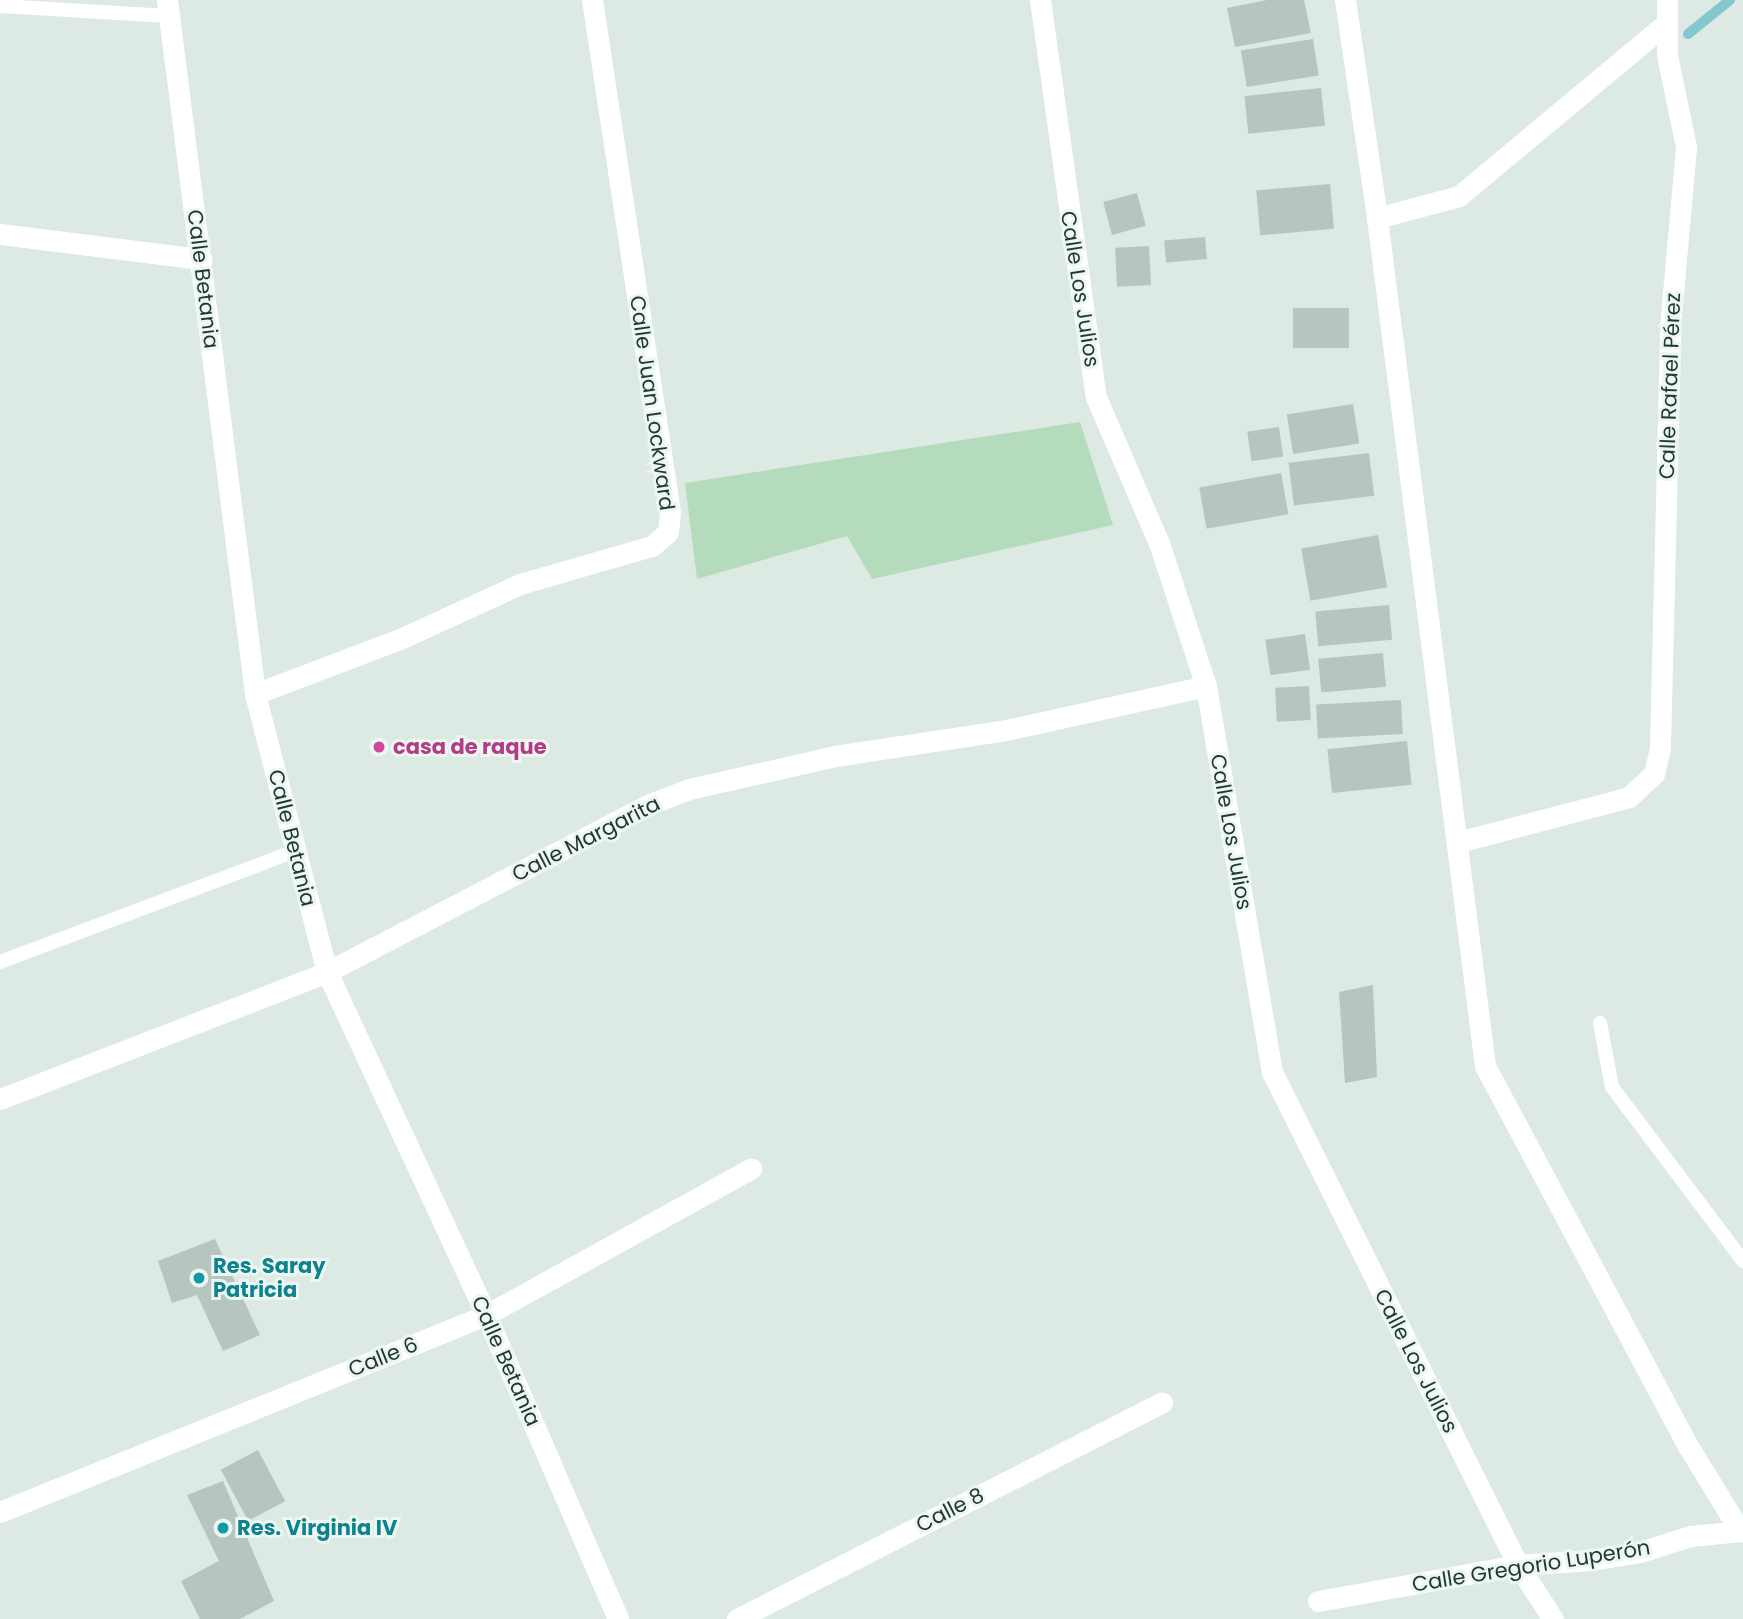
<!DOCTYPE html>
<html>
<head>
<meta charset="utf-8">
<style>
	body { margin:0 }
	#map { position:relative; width:1743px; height:1619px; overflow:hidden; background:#dde9e3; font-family:Poppins,sans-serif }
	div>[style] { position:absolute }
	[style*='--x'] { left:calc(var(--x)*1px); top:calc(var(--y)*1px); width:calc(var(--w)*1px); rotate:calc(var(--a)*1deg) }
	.green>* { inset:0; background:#b5dbbd }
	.stream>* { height:10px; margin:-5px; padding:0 5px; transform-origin:5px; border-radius:5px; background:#84c7cf }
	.building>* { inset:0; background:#b6c6bf; transform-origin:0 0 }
	.service>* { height:14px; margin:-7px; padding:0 7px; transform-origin:7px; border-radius:7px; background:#fff }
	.minor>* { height:21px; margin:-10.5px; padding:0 10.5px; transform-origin:10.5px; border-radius:10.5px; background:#fff }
	.dots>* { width:19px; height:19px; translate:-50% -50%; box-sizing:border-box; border:4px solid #edf6f1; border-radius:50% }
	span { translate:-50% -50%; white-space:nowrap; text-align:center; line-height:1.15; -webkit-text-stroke:6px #edf6f1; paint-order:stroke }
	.street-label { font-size:21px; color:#1f3830 }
	.hotel-label { font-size:21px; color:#b23c85; font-weight:700 }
	.left { translate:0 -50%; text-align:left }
	.culture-label { font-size:21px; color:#0d838f; font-weight:700 }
</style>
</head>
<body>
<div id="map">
	<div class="green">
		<div style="clip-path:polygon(1080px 422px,1113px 525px,872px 579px,847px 536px,697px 579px,685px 483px)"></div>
	</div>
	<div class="stream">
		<div style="--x:1688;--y:34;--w:54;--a:-39"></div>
	</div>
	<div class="building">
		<div style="clip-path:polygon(1267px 0,1304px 0,1311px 33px,1235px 47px,1227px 8px)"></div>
		<div style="left:1313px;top:39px;width:37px;height:73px;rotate:81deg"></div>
		<div style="left:1321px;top:88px;width:38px;height:77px;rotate:84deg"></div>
		<div style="left:1330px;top:184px;width:45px;height:74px;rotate:85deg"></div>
		<div style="left:1137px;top:193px;width:34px;height:35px;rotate:75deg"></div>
		<div style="left:1205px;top:237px;width:22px;height:41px;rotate:85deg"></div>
		<div style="left:1149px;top:246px;width:39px;height:34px;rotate:87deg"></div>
		<div style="left:1293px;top:308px;width:56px;height:40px"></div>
		<div style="left:1353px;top:404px;width:40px;height:67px;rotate:81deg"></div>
		<div style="left:1279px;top:427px;width:30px;height:32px;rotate:82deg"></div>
		<div style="left:1369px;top:453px;width:43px;height:81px;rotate:83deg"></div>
		<div style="left:1281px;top:473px;width:42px;height:83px;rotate:80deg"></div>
		<div style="left:1378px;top:535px;width:53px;height:78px;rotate:80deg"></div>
		<div style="left:1389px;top:605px;width:35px;height:74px;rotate:85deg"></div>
		<div style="left:1305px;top:634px;width:36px;height:40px;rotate:82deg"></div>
		<div style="left:1383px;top:653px;width:34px;height:65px;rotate:85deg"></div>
		<div style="left:1309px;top:686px;width:34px;height:34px;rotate:87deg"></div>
		<div style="left:1401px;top:700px;width:34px;height:85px;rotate:87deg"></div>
		<div style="left:1407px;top:741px;width:44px;height:80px;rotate:84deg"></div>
		<div style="clip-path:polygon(1373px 985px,1377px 1077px,1345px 1083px,1339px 992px)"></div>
		<div style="clip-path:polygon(215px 1239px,260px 1335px,223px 1351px,197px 1295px,172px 1303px,158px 1261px)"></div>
		<div style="left:258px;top:1450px;width:58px;height:42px;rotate:62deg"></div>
		<div style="clip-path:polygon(223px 1481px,274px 1601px,240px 1619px,200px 1619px,181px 1581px,219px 1561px,187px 1495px)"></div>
	</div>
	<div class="service">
		<div style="--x:0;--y:6;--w:169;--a:3.4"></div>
		<div style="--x:0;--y:962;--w:316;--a:-20.6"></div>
		<div style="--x:1600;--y:1023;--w:65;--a:79.4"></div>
		<div style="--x:1612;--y:1087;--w:218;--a:53"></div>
	</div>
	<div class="minor">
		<div style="--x:167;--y:0;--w:700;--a:82.77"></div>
		<div style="--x:255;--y:694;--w:287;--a:75.5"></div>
		<div style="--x:327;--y:972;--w:378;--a:65.1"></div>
		<div style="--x:486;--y:1315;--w:331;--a:66.5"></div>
		<div style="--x:1040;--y:0;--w:401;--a:82"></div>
		<div style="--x:1096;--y:397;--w:159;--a:66.7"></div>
		<div style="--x:1159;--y:543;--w:151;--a:71.8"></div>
		<div style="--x:1206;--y:686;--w:392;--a:80.3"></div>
		<div style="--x:1272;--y:1072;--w:551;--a:63.48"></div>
		<div style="--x:1518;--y:1565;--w:64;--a:57.1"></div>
		<div style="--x:1345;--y:0;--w:220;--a:81.6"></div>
		<div style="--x:1377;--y:218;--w:855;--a:82.74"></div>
		<div style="--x:1485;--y:1066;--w:431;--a:61.9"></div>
		<div style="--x:1688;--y:1446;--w:100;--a:58.5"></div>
		<div style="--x:1377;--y:218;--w:85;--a:-15"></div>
		<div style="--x:1459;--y:196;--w:271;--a:-39.8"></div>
		<div style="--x:0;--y:234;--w:203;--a:7.1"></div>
		<div style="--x:255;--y:694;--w:155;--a:-20.8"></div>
		<div style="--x:400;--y:639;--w:132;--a:-24.6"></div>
		<div style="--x:520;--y:584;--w:137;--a:-16.1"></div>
		<div style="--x:652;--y:546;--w:21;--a:-41"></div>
		<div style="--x:668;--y:532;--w:20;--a:-84"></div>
		<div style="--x:670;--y:512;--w:518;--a:-98.66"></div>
		<div style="--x:1458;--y:842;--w:177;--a:-14.7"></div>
		<div style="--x:1629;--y:797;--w:34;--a:-43"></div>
		<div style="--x:1654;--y:774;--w:28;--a:-77"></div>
		<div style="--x:1660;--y:747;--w:420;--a:-88.6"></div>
		<div style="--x:1670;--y:327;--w:181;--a:-84.9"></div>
		<div style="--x:1686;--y:147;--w:94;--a:-101.7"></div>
		<div style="--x:1667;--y:55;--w:55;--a:-90"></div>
		<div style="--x:0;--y:1099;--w:351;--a:-21.2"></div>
		<div style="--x:327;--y:972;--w:364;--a:-27.5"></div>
		<div style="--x:650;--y:804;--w:42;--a:-21"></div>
		<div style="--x:689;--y:789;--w:150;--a:-12.7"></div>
		<div style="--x:835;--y:756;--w:173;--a:-8.6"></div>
		<div style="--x:1006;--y:730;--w:205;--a:-12.4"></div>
		<div style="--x:0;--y:1512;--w:524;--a:-22.07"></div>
		<div style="--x:486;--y:1315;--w:303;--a:-28.9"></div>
		<div style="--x:1318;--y:1601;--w:203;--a:-10.2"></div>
		<div style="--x:1518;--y:1565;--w:74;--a:-3.9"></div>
		<div style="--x:1592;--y:1560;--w:49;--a:-9.5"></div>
		<div style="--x:1640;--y:1552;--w:52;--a:-17.7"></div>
		<div style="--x:1690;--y:1536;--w:53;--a:-5.4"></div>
		<div style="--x:737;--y:1619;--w:477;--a:-27"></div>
	</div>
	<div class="dots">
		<div style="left:379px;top:747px;background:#d1479c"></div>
		<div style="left:199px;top:1278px;background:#0f9aa8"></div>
		<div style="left:223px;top:1528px;background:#0f9aa8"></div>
	</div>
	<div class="street-label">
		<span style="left:203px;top:279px;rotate:83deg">Calle Betania</span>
		<span style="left:1080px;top:289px;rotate:81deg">Calle Los Julios</span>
		<span style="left:1670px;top:386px;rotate:-88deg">Calle Rafael Pérez</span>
		<span style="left:652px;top:403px;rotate:82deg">Calle Juan Lockward</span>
		<span style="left:1231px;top:832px;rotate:80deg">Calle Los Julios</span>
		<span style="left:292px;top:838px;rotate:76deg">Calle Betania</span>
		<span style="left:586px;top:839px;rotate:-27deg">Calle Margarita</span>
		<span style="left:383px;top:1357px;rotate:-22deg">Calle 6</span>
		<span style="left:506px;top:1361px;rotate:66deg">Calle Betania</span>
		<span style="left:1416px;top:1361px;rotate:63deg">Calle Los Julios</span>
		<span style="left:950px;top:1510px;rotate:-27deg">Calle 8</span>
		<span style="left:1531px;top:1566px;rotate:-9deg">Calle Gregorio Luperón</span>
	</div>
	<div class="hotel-label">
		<span class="left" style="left:393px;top:747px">casa de raque</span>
	</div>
	<div class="culture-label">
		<span class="left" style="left:213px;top:1278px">Res. Saray<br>Patricia</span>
		<span class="left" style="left:237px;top:1528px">Res. Virginia IV</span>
	</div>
</div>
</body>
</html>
